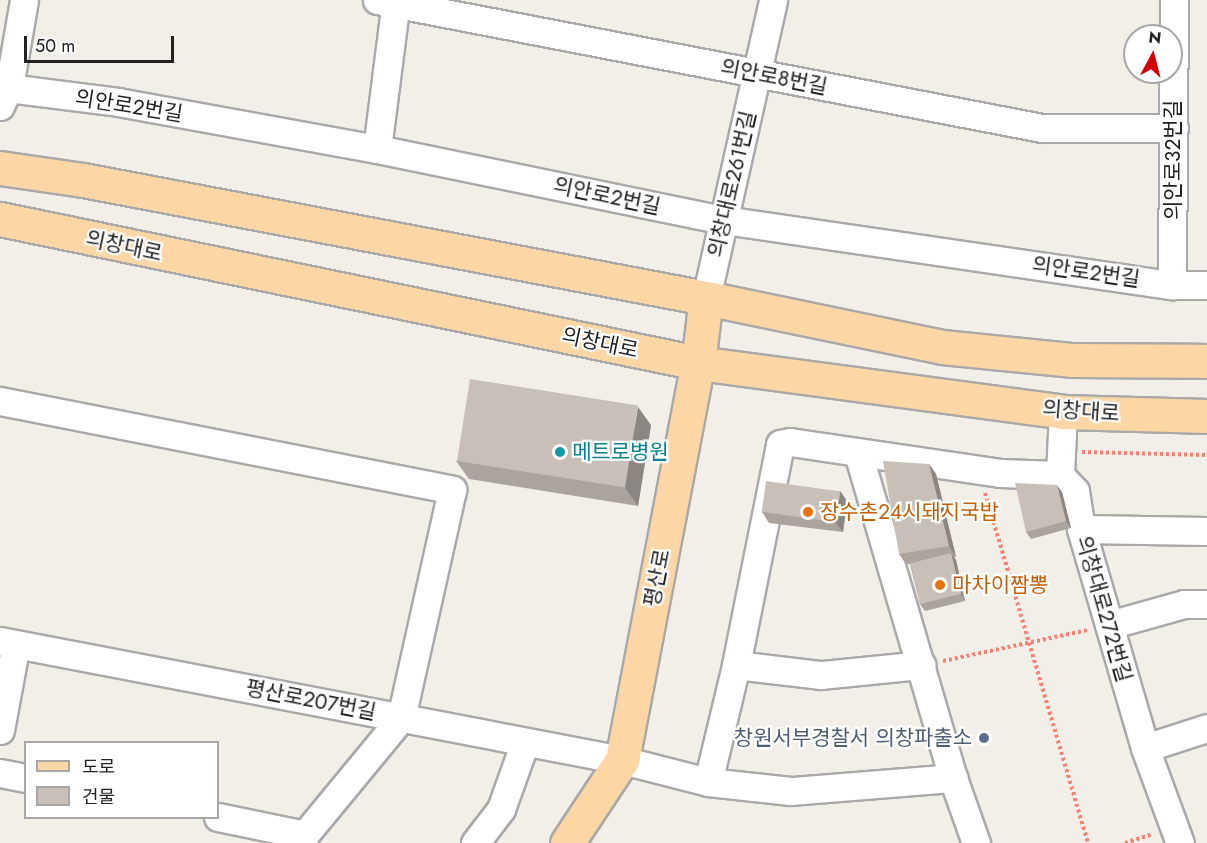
<!DOCTYPE html>
<html>
<head>
<meta charset="utf-8">
<style>
	body { margin:0 }
	#map { position:relative; width:1207px; height:843px; overflow:hidden; background:#f2efe9; font-family:Jost,"Noto Sans KR",sans-serif }
	div>[style] { position:absolute }
	[style*='--x'] { left:calc(var(--x)*1px); top:calc(var(--y)*1px); width:calc(var(--w)*1px); rotate:calc(var(--a)*1deg) }
	.path>* { height:4px; margin-top:-2px; transform-origin:0; background:repeating-linear-gradient(90deg,#fa8072 0 3px,transparent 0 6px) }
	.roads { filter:drop-shadow(2px 0 #a9a9a9) drop-shadow(-2px 0 #a9a9a9) drop-shadow(0 2px #a9a9a9) drop-shadow(0 -2px #a9a9a9) }
	.minor>* { height:27px; margin:-13.5px; padding:0 13.5px; transform-origin:13.5px; border-radius:13.5px; background:#fff }
	.major>* { height:33px; margin:-16.5px; padding:0 16.5px; transform-origin:16.5px; border-radius:16.5px; background:#fcd6a4 }
	.wall>* { inset:0; background:#aba49e }
	.shaded-wall>* { inset:0; background:#8b8681 }
	.building>* { inset:0; background:#c7bfb8; transform-origin:0 0 }
	.dots>* { width:16px; height:16px; translate:-50% -50%; box-sizing:border-box; border:3px solid #fff; border-radius:50% }
	span { translate:-50% -50%; white-space:nowrap; text-align:center; line-height:1.15; -webkit-text-stroke:4.5px #fff; paint-order:stroke }
	.street-label { font-size:21px; color:#222 }
	.culture-label { font-size:21px; color:#0d838f }
	.left { translate:0 -50%; text-align:left }
	.food-label { font-size:21px; color:#c56008 }
	.service-label { font-size:21px; color:#4e5e75 }
	.right { translate:-100% -50%; text-align:right }
	.legend { position:absolute; left:24px; top:741px; width:195px; height:78px; box-sizing:border-box; background:#fff; border:2px solid #a7a7a7; margin:0; padding:8px 10px; list-style:none; font-size:18px; color:#222 }
	.legend li { display:flex; align-items:center; gap:12px; height:30px }
	.legend b { width:30px; border:2px solid #a7a7a7 }
	.north { position:absolute; left:1123px; top:24px; width:60px; height:60px; box-sizing:border-box; background:#fff; border:2px solid #a7a7a7; border-radius:50%; rotate:7deg; font-size:16px; font-weight:700; line-height:24px; text-align:center; color:#222 }
	.north::after { content:''; display:block; margin:auto; width:21px; height:27px; background:#d40000; clip-path:polygon(50% 0,100% 100%,50% 72%,0 100%) }
	.scale { position:absolute; left:24px; top:36px; width:150px; height:27px; box-sizing:border-box; border:3px solid #222; border-top:0; padding-left:8px; font-size:18px; line-height:21px; white-space:nowrap; color:#222; -webkit-text-stroke:4px #fff; paint-order:stroke }
</style>
</head>
<body>
<div id="map">
	<div class="path">
		<div style="--x:1082;--y:452;--w:125;--a:1.4"></div>
		<div style="--x:985;--y:493;--w:365;--a:73.6"></div>
		<div style="--x:943;--y:661;--w:148;--a:-12.1"></div>
		<div style="--x:1125;--y:843;--w:29;--a:-18"></div>
	</div>
	<div class="roads">
		<div class="minor">
			<div style="--x:377;--y:0;--w:677;--a:10.9"></div>
			<div style="--x:1042;--y:128;--w:132;--a:0"></div>
			<div style="--x:0;--y:87;--w:119;--a:7.2"></div>
			<div style="--x:118;--y:102;--w:263;--a:10.3"></div>
			<div style="--x:377;--y:149;--w:354;--a:11.6"></div>
			<div style="--x:724;--y:220;--w:453;--a:8.3"></div>
			<div style="--x:1172;--y:285;--w:35;--a:0"></div>
			<div style="--x:0;--y:106;--w:21;--a:-65"></div>
			<div style="--x:9;--y:87;--w:88;--a:-80.2"></div>
			<div style="--x:377;--y:149;--w:150;--a:-82.7"></div>
			<div style="--x:1172;--y:285;--w:285;--a:-89.6"></div>
			<div style="--x:706;--y:298;--w:305;--a:-77.3"></div>
			<div style="--x:0;--y:401;--w:461;--a:11.1"></div>
			<div style="--x:452;--y:490;--w:234;--a:102.6"></div>
			<div style="--x:401;--y:718;--w:162;--a:129.5"></div>
			<div style="--x:858;--y:453;--w:339;--a:73.7"></div>
			<div style="--x:953;--y:778;--w:69;--a:70.5"></div>
			<div style="--x:1060;--y:475;--w:22;--a:47"></div>
			<div style="--x:1075;--y:491;--w:38;--a:81"></div>
			<div style="--x:1081;--y:529;--w:228;--a:73.7"></div>
			<div style="--x:1145;--y:748;--w:101;--a:69.8"></div>
			<div style="--x:1081;--y:529;--w:126;--a:0.9"></div>
			<div style="--x:1109;--y:625;--w:78;--a:-15.6"></div>
			<div style="--x:1184;--y:604;--w:23;--a:0"></div>
			<div style="--x:0;--y:641;--w:633;--a:10.83"></div>
			<div style="--x:622;--y:760;--w:89;--a:14.3"></div>
			<div style="--x:708;--y:782;--w:120;--a:-76.5"></div>
			<div style="--x:736;--y:665;--w:225;--a:-78.7"></div>
			<div style="--x:780;--y:444;--w:10;--a:-11"></div>
			<div style="--x:790;--y:442;--w:212;--a:8.4"></div>
			<div style="--x:1000;--y:473;--w:60;--a:1.9"></div>
			<div style="--x:1060;--y:475;--w:63;--a:-87.3"></div>
			<div style="--x:736;--y:665;--w:86;--a:6.7"></div>
			<div style="--x:821;--y:675;--w:101;--a:-5.7"></div>
			<div style="--x:0;--y:730;--w:87;--a:-79.5"></div>
			<div style="--x:1145;--y:748;--w:65;--a:-17.9"></div>
			<div style="--x:0;--y:773;--w:26;--a:11"></div>
			<div style="--x:708;--y:782;--w:83;--a:6.2"></div>
			<div style="--x:791;--y:791;--w:163;--a:-4.6"></div>
			<div style="--x:218;--y:817;--w:89;--a:11.7"></div>
			<div style="--x:475;--y:843;--w:43;--a:-52.6"></div>
			<div style="--x:501;--y:809;--w:71;--a:-70.3"></div>
		</div>
		<div class="major">
			<div style="--x:0;--y:168;--w:84;--a:8.2"></div>
			<div style="--x:83;--y:180;--w:634;--a:10.73"></div>
			<div style="--x:706;--y:298;--w:241;--a:11.7"></div>
			<div style="--x:942;--y:347;--w:132;--a:5.7"></div>
			<div style="--x:1073;--y:360;--w:134;--a:0.4"></div>
			<div style="--x:0;--y:219;--w:713;--a:11.66"></div>
			<div style="--x:698;--y:363;--w:368;--a:7.6"></div>
			<div style="--x:1063;--y:412;--w:144;--a:1.6"></div>
			<div style="--x:567;--y:843;--w:100;--a:-56.5"></div>
			<div style="--x:622;--y:760;--w:404;--a:-79.2"></div>
			<div style="--x:698;--y:363;--w:65;--a:-83"></div>
		</div>
	</div>
	<div class="wall">
		<div style="clip-path:polygon(651px 425px,638px 506px,469px 479px,456px 461px)"></div>
		<div style="clip-path:polygon(929px 464px,936px 474px,956px 557px,954px 557px,956px 560px,965px 601px,925px 611px,920px 604px,910px 564px,906px 564px,899px 554px)"></div>
		<div style="clip-path:polygon(840px 491px,847px 501px,843px 532px,769px 523px,762px 512px)"></div>
		<div style="clip-path:polygon(1062px 492px,1071px 528px,1031px 539px,1026px 532px)"></div>
	</div>
	<div class="shaded-wall">
		<div style="clip-path:polygon(638px 407px,651px 425px,638px 506px,625px 488px)"></div>
		<div style="clip-path:polygon(929px 464px,936px 474px,956px 557px,949px 546px)"></div>
		<div style="clip-path:polygon(1057px 485px,1062px 492px,1071px 528px,1066px 521px)"></div>
		<div style="clip-path:polygon(840px 491px,847px 501px,843px 532px,835px 522px)"></div>
		<div style="clip-path:polygon(951px 553px,956px 560px,965px 601px,961px 594px)"></div>
	</div>
	<div class="building">
		<div style="left:470px;top:379px;width:170px;height:83px;rotate:9deg"></div>
		<div style="clip-path:polygon(883px 461px,929px 464px,949px 546px,899px 554px)"></div>
		<div style="left:766px;top:481px;width:75px;height:31px;rotate:8deg"></div>
		<div style="clip-path:polygon(1015px 483px,1057px 485px,1066px 521px,1026px 532px)"></div>
		<div style="left:951px;top:553px;width:42px;height:42px;rotate:76deg"></div>
	</div>
	<div class="dots">
		<div style="left:560px;top:452px;background:#0f9aa8"></div>
		<div style="left:808px;top:512px;background:#e8710a"></div>
		<div style="left:940px;top:585px;background:#e8710a"></div>
		<div style="left:984px;top:738px;background:#5c6f8a"></div>
	</div>
	<div class="street-label">
		<span style="left:774px;top:77px;rotate:11deg">의안로8번길</span>
		<span style="left:129px;top:106px;rotate:9deg">의안로2번길</span>
		<span style="left:1173px;top:160px;rotate:-90deg">의안로32번길</span>
		<span style="left:732px;top:184px;rotate:-77deg">의창대로261번길</span>
		<span style="left:607px;top:196px;rotate:12deg">의안로2번길</span>
		<span style="left:124px;top:246px;rotate:12deg">의창대로</span>
		<span style="left:1086px;top:272px;rotate:8deg">의안로2번길</span>
		<span style="left:600px;top:343px;rotate:12deg">의창대로</span>
		<span style="left:1081px;top:411px;rotate:4deg">의창대로</span>
		<span style="left:657px;top:578px;rotate:-79deg">평산로</span>
		<span style="left:1104px;top:609px;rotate:74deg">의창대로272번길</span>
		<span style="left:311px;top:700px;rotate:11deg">평산로207번길</span>
	</div>
	<div class="culture-label">
		<span class="left" style="left:572px;top:452px">메트로병원</span>
	</div>
	<div class="food-label">
		<span class="left" style="left:820px;top:512px">장수촌24시돼지국밥</span>
		<span class="left" style="left:952px;top:585px">마차이짬뽕</span>
	</div>
	<div class="service-label">
		<span class="right" style="left:972px;top:738px">창원서부경찰서 의창파출소</span>
	</div>
	<ul class="legend">
	<li><b style="height:8px;background:#fcd6a4"></b>도로</li>
	<li><b style="height:16px;background:#c7bfb8"></b>건물</li>
	</ul>
	<div class="north">N</div>
	<div class="scale">50 m</div>
</div>
</body>
</html>
